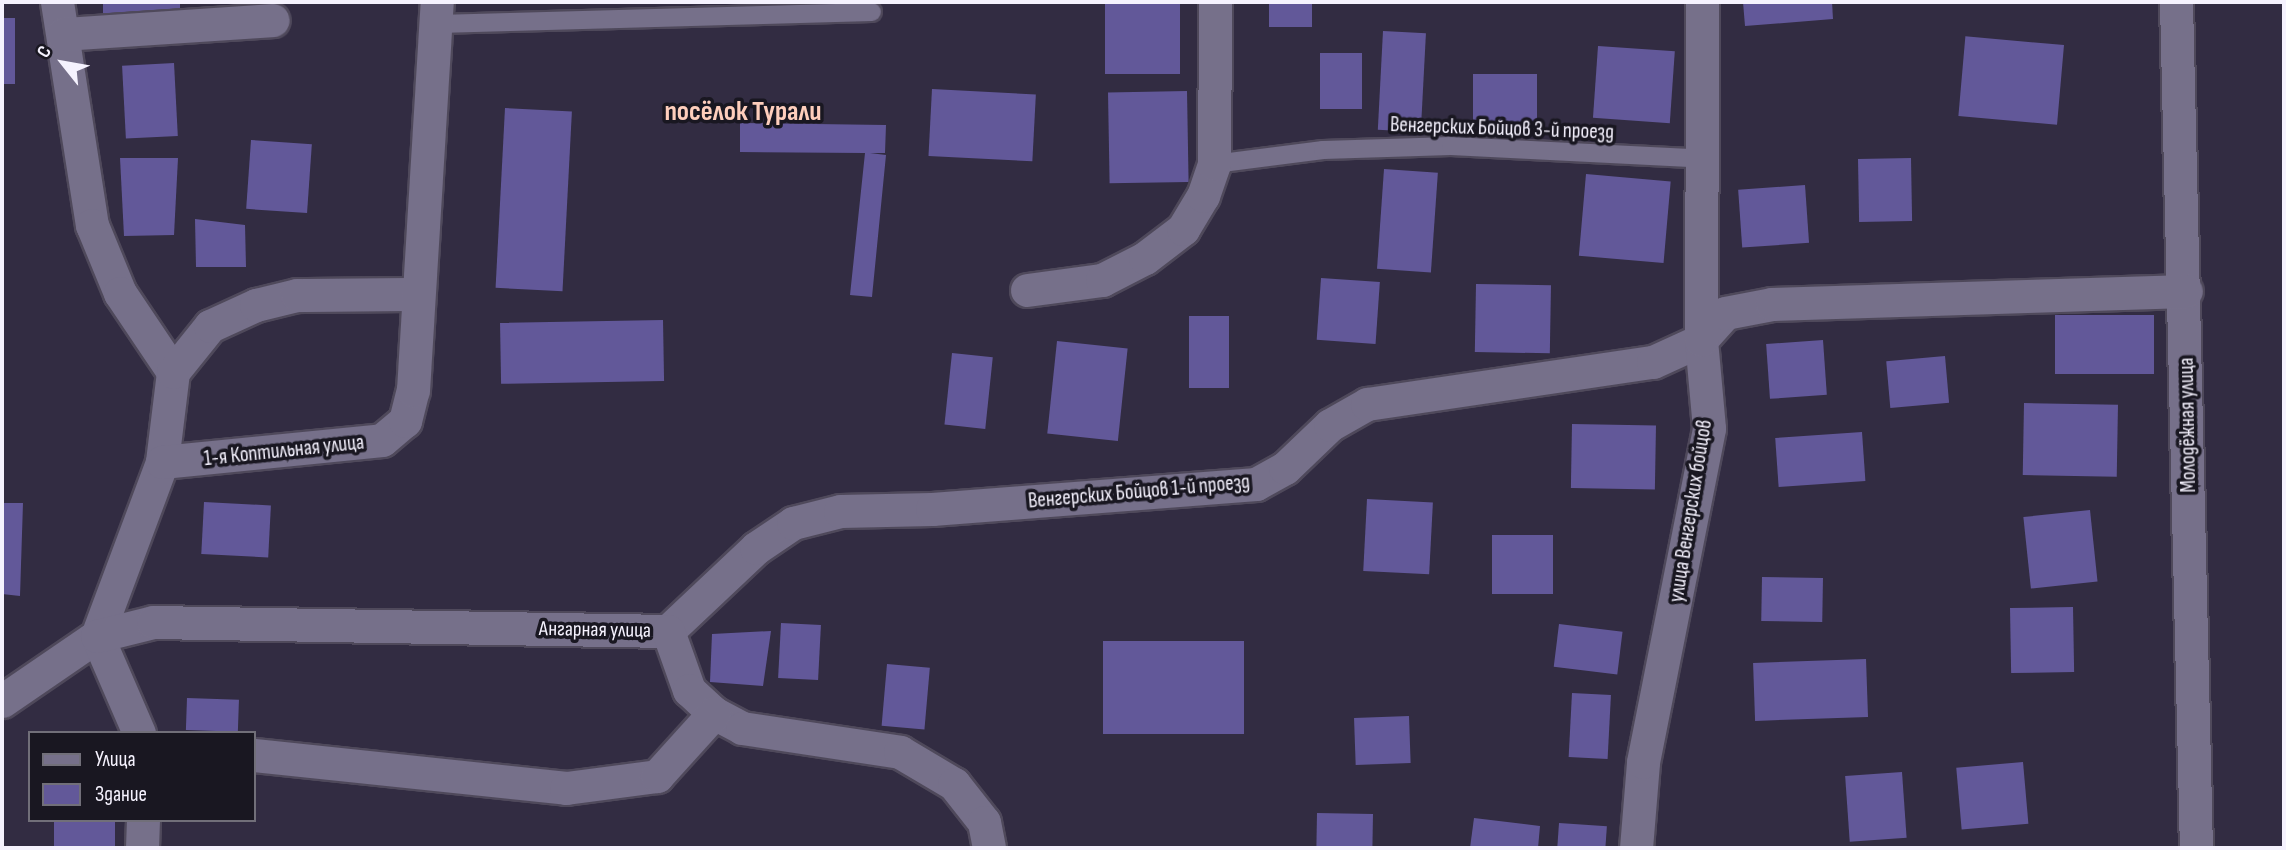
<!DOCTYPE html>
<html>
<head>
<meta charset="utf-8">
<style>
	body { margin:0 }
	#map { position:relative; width:2286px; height:850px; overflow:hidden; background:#322c42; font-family:"Sofia Sans Condensed",sans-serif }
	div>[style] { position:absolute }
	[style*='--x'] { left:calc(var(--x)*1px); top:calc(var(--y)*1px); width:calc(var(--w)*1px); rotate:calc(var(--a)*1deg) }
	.building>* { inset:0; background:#625899; transform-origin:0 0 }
	.roads { filter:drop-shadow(2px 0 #4f495b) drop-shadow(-2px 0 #4f495b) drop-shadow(0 2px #4f495b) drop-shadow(0 -2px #4f495b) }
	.service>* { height:18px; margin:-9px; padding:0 9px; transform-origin:9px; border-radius:9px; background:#76708a }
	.minor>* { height:33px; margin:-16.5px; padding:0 16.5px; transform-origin:16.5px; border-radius:16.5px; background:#76708a }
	span { translate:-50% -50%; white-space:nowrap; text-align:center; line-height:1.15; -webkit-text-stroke:7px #191721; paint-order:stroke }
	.street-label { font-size:21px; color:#f5f2fe }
	.district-label { font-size:28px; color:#fecebc; font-weight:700 }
	.frame { position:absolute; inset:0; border:4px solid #f5f2fe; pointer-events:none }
	.legend { position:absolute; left:28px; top:731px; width:228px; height:91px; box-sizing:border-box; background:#191721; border:2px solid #716f79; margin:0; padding:9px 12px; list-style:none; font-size:21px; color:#f5f2fe }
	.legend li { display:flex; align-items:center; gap:14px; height:35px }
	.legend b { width:35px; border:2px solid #716f79 }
	.north { position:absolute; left:28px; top:28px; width:70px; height:70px; -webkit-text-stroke:5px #191721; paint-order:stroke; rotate:301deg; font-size:19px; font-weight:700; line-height:28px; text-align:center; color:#f5f2fe }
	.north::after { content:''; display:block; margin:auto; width:24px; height:32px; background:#f5f2fe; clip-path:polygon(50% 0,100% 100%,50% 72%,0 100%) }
</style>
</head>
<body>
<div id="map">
	<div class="building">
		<div style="left:103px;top:2px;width:77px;height:19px"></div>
		<div style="left:1105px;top:2px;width:75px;height:72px"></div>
		<div style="left:1269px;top:2px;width:43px;height:25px"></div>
		<div style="clip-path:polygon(1743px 2px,1832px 2px,1833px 19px,1745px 26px)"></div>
		<div style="left:2px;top:18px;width:13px;height:66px"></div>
		<div style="left:1383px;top:31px;width:43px;height:99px;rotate:3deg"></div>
		<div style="left:2064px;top:45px;width:80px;height:99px;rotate:95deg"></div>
		<div style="left:1598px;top:46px;width:77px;height:72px;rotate:4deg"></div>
		<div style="left:1362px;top:53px;width:56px;height:42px;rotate:90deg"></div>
		<div style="left:174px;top:63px;width:73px;height:52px;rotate:87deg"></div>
		<div style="left:1473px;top:74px;width:64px;height:53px"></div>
		<div style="left:932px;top:89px;width:104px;height:67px;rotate:3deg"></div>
		<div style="left:1187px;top:91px;width:91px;height:79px;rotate:89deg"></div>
		<div style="left:505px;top:108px;width:67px;height:180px;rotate:3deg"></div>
		<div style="clip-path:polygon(740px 123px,886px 125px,885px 153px,870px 153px,886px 155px,872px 297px,850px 295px,865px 153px,740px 152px)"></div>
		<div style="left:251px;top:140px;width:61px;height:69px;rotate:4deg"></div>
		<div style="clip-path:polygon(120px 158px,178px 158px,174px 235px,124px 236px)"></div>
		<div style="left:1911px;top:158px;width:63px;height:53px;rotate:89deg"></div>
		<div style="left:1384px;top:169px;width:54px;height:100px;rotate:4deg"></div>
		<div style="left:1586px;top:174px;width:85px;height:82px;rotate:5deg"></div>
		<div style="left:1805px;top:185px;width:58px;height:67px;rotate:86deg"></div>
		<div style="clip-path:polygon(195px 219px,245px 225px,246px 267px,196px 267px)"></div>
		<div style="left:1321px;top:278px;width:59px;height:62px;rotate:4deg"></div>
		<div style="left:1476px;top:284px;width:75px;height:68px;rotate:1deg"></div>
		<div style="left:2055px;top:315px;width:99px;height:59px"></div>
		<div style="left:1189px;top:316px;width:40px;height:72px"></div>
		<div style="left:663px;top:320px;width:61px;height:163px;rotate:89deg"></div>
		<div style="left:1823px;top:340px;width:55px;height:57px;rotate:86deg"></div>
		<div style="left:1057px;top:341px;width:71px;height:93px;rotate:6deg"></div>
		<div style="left:952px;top:353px;width:41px;height:72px;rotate:6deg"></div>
		<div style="left:1945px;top:356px;width:47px;height:59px;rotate:85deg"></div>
		<div style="left:2024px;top:403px;width:94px;height:72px;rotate:1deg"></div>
		<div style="left:1572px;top:424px;width:84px;height:64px;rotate:1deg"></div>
		<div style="left:1862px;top:432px;width:49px;height:87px;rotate:86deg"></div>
		<div style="left:1367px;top:499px;width:66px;height:72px;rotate:3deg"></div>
		<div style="left:204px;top:502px;width:67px;height:52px;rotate:3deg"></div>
		<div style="clip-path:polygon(2px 503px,23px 503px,20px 596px,2px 594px)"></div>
		<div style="left:2090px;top:510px;width:72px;height:67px;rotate:84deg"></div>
		<div style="left:1492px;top:535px;width:61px;height:59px"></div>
		<div style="left:1762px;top:577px;width:61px;height:44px;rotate:1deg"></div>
		<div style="left:2073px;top:607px;width:65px;height:63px;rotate:89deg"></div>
		<div style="left:781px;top:623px;width:40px;height:55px;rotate:3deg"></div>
		<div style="left:1559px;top:624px;width:64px;height:43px;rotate:7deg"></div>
		<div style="clip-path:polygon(771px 631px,763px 686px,710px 682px,712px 634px)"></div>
		<div style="left:1103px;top:641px;width:141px;height:93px"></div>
		<div style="left:1866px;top:659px;width:58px;height:113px;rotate:88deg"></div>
		<div style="left:887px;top:664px;width:43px;height:62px;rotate:5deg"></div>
		<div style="left:1572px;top:693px;width:39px;height:64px;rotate:3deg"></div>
		<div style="left:187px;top:698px;width:52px;height:32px;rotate:2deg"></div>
		<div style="left:1409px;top:716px;width:47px;height:55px;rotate:88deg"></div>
		<div style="left:2023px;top:762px;width:62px;height:67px;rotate:85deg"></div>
		<div style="left:1902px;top:772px;width:66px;height:57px;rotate:86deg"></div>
		<div style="left:1317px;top:813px;width:56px;height:35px;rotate:1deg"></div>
		<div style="clip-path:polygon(1474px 818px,1540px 826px,1538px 848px,1470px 848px)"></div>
		<div style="left:54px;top:820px;width:61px;height:28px"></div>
		<div style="left:1559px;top:823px;width:48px;height:25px;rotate:4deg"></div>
	</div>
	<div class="roads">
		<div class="service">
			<div style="--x:438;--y:24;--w:434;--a:-1.6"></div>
			<div style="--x:1214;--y:164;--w:110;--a:-7.3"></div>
			<div style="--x:1323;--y:150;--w:128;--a:-1.8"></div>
			<div style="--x:1451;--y:146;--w:254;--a:2.9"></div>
		</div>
		<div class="minor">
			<div style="--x:57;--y:2;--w:226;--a:81.1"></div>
			<div style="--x:92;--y:225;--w:74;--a:67.6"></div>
			<div style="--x:120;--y:293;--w:95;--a:56.1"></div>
			<div style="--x:173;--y:372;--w:91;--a:97"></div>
			<div style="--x:2176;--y:2;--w:846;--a:88.65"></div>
			<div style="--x:63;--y:34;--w:210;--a:-3.8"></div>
			<div style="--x:1027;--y:290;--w:76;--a:-7.6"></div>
			<div style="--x:1102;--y:280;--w:48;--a:-27.1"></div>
			<div style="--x:1145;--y:258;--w:48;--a:-37.3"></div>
			<div style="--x:1183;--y:229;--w:39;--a:-59"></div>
			<div style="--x:1203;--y:196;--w:34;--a:-71"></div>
			<div style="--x:1214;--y:164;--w:162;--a:-89.6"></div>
			<div style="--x:173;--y:372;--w:59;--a:-51.2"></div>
			<div style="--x:210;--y:326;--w:51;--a:-24.5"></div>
			<div style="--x:256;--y:305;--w:42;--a:-13.7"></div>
			<div style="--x:297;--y:295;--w:120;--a:-0.5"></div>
			<div style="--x:668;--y:631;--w:121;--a:-43.3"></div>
			<div style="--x:756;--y:548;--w:45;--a:-34"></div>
			<div style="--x:793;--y:523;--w:49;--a:-14.3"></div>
			<div style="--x:840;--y:511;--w:92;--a:-1.2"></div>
			<div style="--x:932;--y:509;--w:325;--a:-4.4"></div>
			<div style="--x:1256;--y:484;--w:33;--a:-29"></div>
			<div style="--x:1285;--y:468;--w:62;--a:-43.7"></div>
			<div style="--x:1330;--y:425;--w:43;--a:-29.6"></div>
			<div style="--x:1367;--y:404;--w:289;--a:-8.4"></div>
			<div style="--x:1653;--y:362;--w:53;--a:-24.6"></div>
			<div style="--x:1701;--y:340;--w:36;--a:-48"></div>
			<div style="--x:1725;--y:313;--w:48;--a:-10.8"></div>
			<div style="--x:1772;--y:304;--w:414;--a:-1.8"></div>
			<div style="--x:2;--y:701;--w:115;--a:-34.4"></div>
			<div style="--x:97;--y:636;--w:186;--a:-69.5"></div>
			<div style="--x:162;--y:462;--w:221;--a:-5.7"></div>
			<div style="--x:382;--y:440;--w:30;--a:-40"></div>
			<div style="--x:405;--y:421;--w:32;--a:-76"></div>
			<div style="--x:413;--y:390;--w:389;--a:-86.5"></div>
			<div style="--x:139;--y:733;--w:106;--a:-113.4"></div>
			<div style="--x:97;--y:636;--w:58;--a:-14"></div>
			<div style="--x:153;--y:622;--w:515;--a:1"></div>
			<div style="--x:668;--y:631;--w:63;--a:70.4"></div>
			<div style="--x:689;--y:690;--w:34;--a:43"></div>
			<div style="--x:714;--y:713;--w:32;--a:28"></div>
			<div style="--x:742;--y:728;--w:160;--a:8.6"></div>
			<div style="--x:900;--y:752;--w:63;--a:30.7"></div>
			<div style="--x:954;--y:784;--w:48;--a:51.7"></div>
			<div style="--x:984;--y:822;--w:26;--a:79"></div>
			<div style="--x:254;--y:755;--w:314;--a:6"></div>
			<div style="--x:566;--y:788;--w:92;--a:-7.5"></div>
			<div style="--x:657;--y:776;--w:85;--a:-47.9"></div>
			<div style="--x:142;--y:848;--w:28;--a:-88"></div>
			<div style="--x:1636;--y:848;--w:86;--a:-85.3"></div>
			<div style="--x:1643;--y:762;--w:340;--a:-78.8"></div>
			<div style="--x:1709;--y:428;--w:88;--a:-95.2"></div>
			<div style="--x:1701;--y:340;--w:338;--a:-89.8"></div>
		</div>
	</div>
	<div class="street-label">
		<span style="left:1502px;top:129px;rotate:2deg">Венгерских Бойцов 3-й проезд</span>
		<span style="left:2188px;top:425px;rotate:-91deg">Молодёжная улица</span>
		<span style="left:284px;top:451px;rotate:-6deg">1-я Коптильная улица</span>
		<span style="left:1139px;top:492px;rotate:-5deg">Венгерских Бойцов 1-й проезд</span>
		<span style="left:1691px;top:511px;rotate:-81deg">улица Венгерских бойцов</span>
		<span style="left:595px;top:630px;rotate:1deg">Ангарная улица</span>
	</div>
	<div class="district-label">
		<span style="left:743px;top:112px">посёлок Турали</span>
	</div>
	<div class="frame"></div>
	<ul class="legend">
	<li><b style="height:9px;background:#76708a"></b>Улица</li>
	<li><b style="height:19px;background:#625899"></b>Здание</li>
	</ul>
	<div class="north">С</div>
</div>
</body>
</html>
